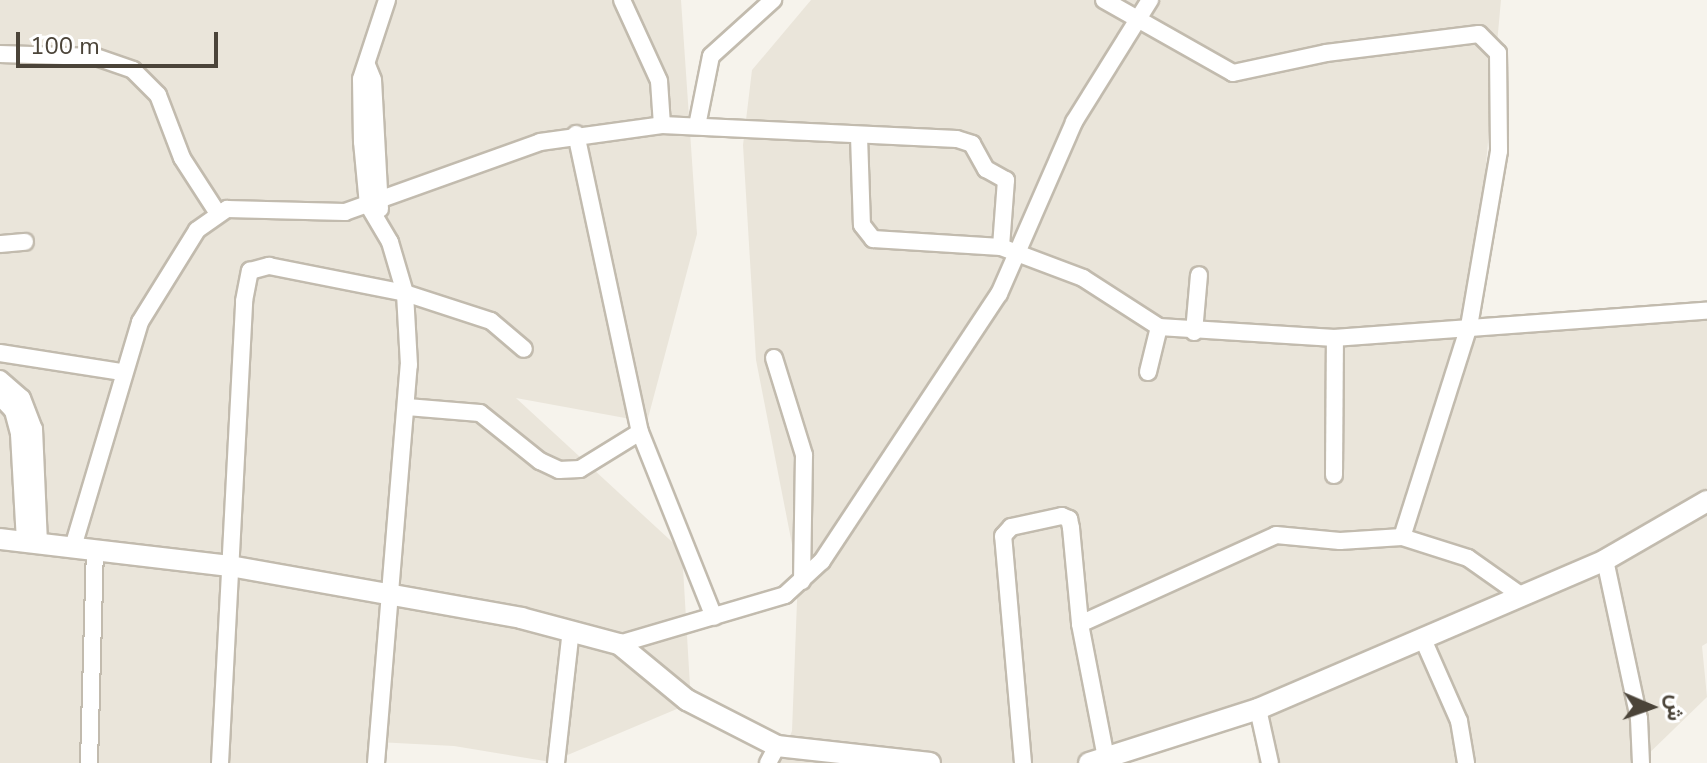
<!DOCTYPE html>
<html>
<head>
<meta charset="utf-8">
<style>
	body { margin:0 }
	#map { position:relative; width:1707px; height:763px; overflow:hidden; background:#f6f3ec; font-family:"Nunito Sans",Vazirmatn,sans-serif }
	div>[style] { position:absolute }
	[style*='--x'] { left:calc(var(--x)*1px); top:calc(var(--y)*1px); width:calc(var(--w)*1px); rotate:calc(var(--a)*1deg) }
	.residential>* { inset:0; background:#eae5da }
	.roads { filter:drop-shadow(2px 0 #c2bbae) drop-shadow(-2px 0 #c2bbae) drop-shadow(0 2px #c2bbae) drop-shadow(0 -2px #c2bbae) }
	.minor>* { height:16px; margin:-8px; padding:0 8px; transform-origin:8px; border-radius:8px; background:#fff }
	.tertiary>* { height:20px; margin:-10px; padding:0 10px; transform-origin:10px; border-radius:10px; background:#fff }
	span { translate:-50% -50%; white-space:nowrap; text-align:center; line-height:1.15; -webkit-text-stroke:8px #fff; paint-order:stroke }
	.north { position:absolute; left:1611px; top:667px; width:80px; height:80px; -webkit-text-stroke:6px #fff; paint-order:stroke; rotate:92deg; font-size:22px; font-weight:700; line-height:32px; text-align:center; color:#4b4439 }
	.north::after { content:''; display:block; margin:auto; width:28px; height:36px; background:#4b4439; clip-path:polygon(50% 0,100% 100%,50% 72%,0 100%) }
	.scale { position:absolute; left:16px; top:32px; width:202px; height:36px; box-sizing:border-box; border:4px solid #4b4439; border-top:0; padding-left:10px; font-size:24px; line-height:28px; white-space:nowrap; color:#4b4439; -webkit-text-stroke:6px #fff; paint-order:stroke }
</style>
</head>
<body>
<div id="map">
	<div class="residential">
		<div style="clip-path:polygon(0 0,681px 0,697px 234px,647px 422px,516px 398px,682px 551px,691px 703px,551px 762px,454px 746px,377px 742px,374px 763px,0 763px)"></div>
		<div style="clip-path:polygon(811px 0,1501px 0,1472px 317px,1707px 307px,1707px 643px,1702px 646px,1707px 697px,1639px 763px,1258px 763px,1251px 704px,1079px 763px,779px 763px,792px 731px,798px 575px,756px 360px,743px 145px,752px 70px)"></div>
	</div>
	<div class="roads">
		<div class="minor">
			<div style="--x:622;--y:0;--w:89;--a:65.4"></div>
			<div style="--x:659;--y:81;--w:44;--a:86.1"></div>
			<div style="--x:1104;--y:0;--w:148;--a:29.5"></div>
			<div style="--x:1233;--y:73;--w:95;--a:-12.1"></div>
			<div style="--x:1326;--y:53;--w:154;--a:-7.1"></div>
			<div style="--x:1479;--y:34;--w:27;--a:45"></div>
			<div style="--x:1498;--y:53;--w:98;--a:89.4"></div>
			<div style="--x:1499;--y:151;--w:178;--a:99.7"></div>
			<div style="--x:1469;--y:326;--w:221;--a:107.6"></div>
			<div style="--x:0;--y:54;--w:96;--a:1.8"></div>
			<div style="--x:96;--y:57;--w:39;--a:19"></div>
			<div style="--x:133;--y:70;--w:35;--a:45"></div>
			<div style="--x:158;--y:95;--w:67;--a:69.1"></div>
			<div style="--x:182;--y:158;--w:64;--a:57.1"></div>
			<div style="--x:367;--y:65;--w:16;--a:68"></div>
			<div style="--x:373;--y:80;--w:129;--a:86.9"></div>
			<div style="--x:697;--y:126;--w:71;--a:-78.7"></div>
			<div style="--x:711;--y:56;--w:84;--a:-42.1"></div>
			<div style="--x:576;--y:134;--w:305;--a:77.9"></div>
			<div style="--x:640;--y:432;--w:199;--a:68.2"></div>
			<div style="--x:859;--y:136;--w:89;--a:88.1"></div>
			<div style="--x:862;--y:225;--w:18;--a:52"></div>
			<div style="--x:873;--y:239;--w:128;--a:3.6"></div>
			<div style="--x:1001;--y:247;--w:88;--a:20.7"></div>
			<div style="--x:1083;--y:278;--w:90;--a:32.8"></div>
			<div style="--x:1159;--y:327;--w:176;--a:3.6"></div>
			<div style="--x:1335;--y:338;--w:373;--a:-4.2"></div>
			<div style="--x:0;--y:244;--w:25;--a:-5"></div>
			<div style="--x:1194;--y:332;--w:57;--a:-85"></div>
			<div style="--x:0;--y:353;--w:122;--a:8.9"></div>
			<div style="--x:774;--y:358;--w:102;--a:72.8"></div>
			<div style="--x:804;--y:455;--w:126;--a:90.9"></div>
			<div style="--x:1148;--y:372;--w:46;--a:-76.3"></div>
			<div style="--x:0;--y:379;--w:29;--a:41"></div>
			<div style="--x:22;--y:398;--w:33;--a:69"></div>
			<div style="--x:34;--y:429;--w:114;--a:87.5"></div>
			<div style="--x:0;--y:397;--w:19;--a:47"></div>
			<div style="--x:13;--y:411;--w:24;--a:75"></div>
			<div style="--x:19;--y:434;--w:107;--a:86.8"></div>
			<div style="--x:407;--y:407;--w:73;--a:4.7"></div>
			<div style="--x:480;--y:413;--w:77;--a:38.7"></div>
			<div style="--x:540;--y:461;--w:21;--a:25"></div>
			<div style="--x:559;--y:470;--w:21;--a:-3"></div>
			<div style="--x:580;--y:469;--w:70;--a:-31.7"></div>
			<div style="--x:1334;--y:475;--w:137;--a:-89.6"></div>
			<div style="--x:73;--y:547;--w:235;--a:-73.4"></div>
			<div style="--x:140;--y:322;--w:108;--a:-58.2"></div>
			<div style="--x:197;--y:230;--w:37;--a:-35"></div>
			<div style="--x:227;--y:209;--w:118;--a:1.5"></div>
			<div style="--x:345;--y:212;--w:207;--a:-19.7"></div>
			<div style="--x:540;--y:142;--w:123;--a:-7.9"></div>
			<div style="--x:662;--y:125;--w:295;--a:2.7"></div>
			<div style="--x:957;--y:139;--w:16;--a:18"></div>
			<div style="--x:972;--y:144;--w:29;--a:61"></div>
			<div style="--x:986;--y:169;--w:23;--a:29"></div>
			<div style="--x:1006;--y:180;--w:67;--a:94.3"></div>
			<div style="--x:1605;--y:560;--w:163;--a:77.9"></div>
			<div style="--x:1639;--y:719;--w:44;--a:87.4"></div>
			<div style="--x:1080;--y:624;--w:215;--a:-24.4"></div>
			<div style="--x:1276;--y:535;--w:64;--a:5.4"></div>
			<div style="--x:1340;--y:541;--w:62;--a:-3.7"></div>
			<div style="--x:1402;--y:537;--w:69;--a:17.7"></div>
			<div style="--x:1468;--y:558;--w:62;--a:35.2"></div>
			<div style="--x:1422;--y:637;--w:92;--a:66.2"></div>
			<div style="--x:1459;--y:721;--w:43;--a:80.5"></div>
			<div style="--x:619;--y:644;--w:173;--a:-16.4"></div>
			<div style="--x:785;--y:595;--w:50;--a:-42.6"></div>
			<div style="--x:822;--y:561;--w:320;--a:-56.5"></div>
			<div style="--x:999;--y:294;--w:188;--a:-66.4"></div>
			<div style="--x:1074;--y:122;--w:144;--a:-58.1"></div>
			<div style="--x:1258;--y:709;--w:55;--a:77.5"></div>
			<div style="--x:89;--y:763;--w:212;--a:-88.4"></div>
			<div style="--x:220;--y:763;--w:463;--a:-87"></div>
			<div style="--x:244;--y:301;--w:31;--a:-79"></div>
			<div style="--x:250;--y:271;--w:20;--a:-15"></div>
			<div style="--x:269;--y:266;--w:139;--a:11.2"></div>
			<div style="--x:405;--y:293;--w:90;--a:18"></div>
			<div style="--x:491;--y:321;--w:43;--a:40.3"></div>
			<div style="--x:376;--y:763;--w:399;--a:-85.3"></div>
			<div style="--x:409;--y:365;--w:72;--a:-93.2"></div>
			<div style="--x:405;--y:293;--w:53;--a:-106.4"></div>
			<div style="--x:390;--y:242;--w:43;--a:-120.7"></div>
			<div style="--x:368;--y:205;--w:63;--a:-95.4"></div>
			<div style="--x:362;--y:142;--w:63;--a:-90.9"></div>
			<div style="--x:361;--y:79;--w:83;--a:-71.8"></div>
			<div style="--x:556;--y:763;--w:134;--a:-83.6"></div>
			<div style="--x:768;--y:763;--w:19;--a:-62"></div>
			<div style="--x:1023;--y:763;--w:228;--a:-95"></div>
			<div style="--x:1003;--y:536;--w:12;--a:-48"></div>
			<div style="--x:1011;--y:527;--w:52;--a:-12.2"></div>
			<div style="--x:1062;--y:516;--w:8;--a:23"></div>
			<div style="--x:1069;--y:519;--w:9;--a:77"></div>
			<div style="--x:1071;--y:528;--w:96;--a:84.6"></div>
			<div style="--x:1080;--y:624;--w:136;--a:79"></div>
		</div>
		<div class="tertiary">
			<div style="--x:0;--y:539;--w:232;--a:6.7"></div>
			<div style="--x:230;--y:566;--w:296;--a:10.1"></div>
			<div style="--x:521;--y:618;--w:101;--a:14.9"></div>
			<div style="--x:619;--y:644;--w:88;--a:39.5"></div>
			<div style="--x:687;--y:700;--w:101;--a:27.1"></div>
			<div style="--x:777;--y:746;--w:154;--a:6.3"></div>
			<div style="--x:1089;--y:763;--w:177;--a:-17.7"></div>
			<div style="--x:1258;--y:709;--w:378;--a:-23.2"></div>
			<div style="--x:1605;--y:560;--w:118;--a:-30"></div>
		</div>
	</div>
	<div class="north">ش</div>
	<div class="scale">100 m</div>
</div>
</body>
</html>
